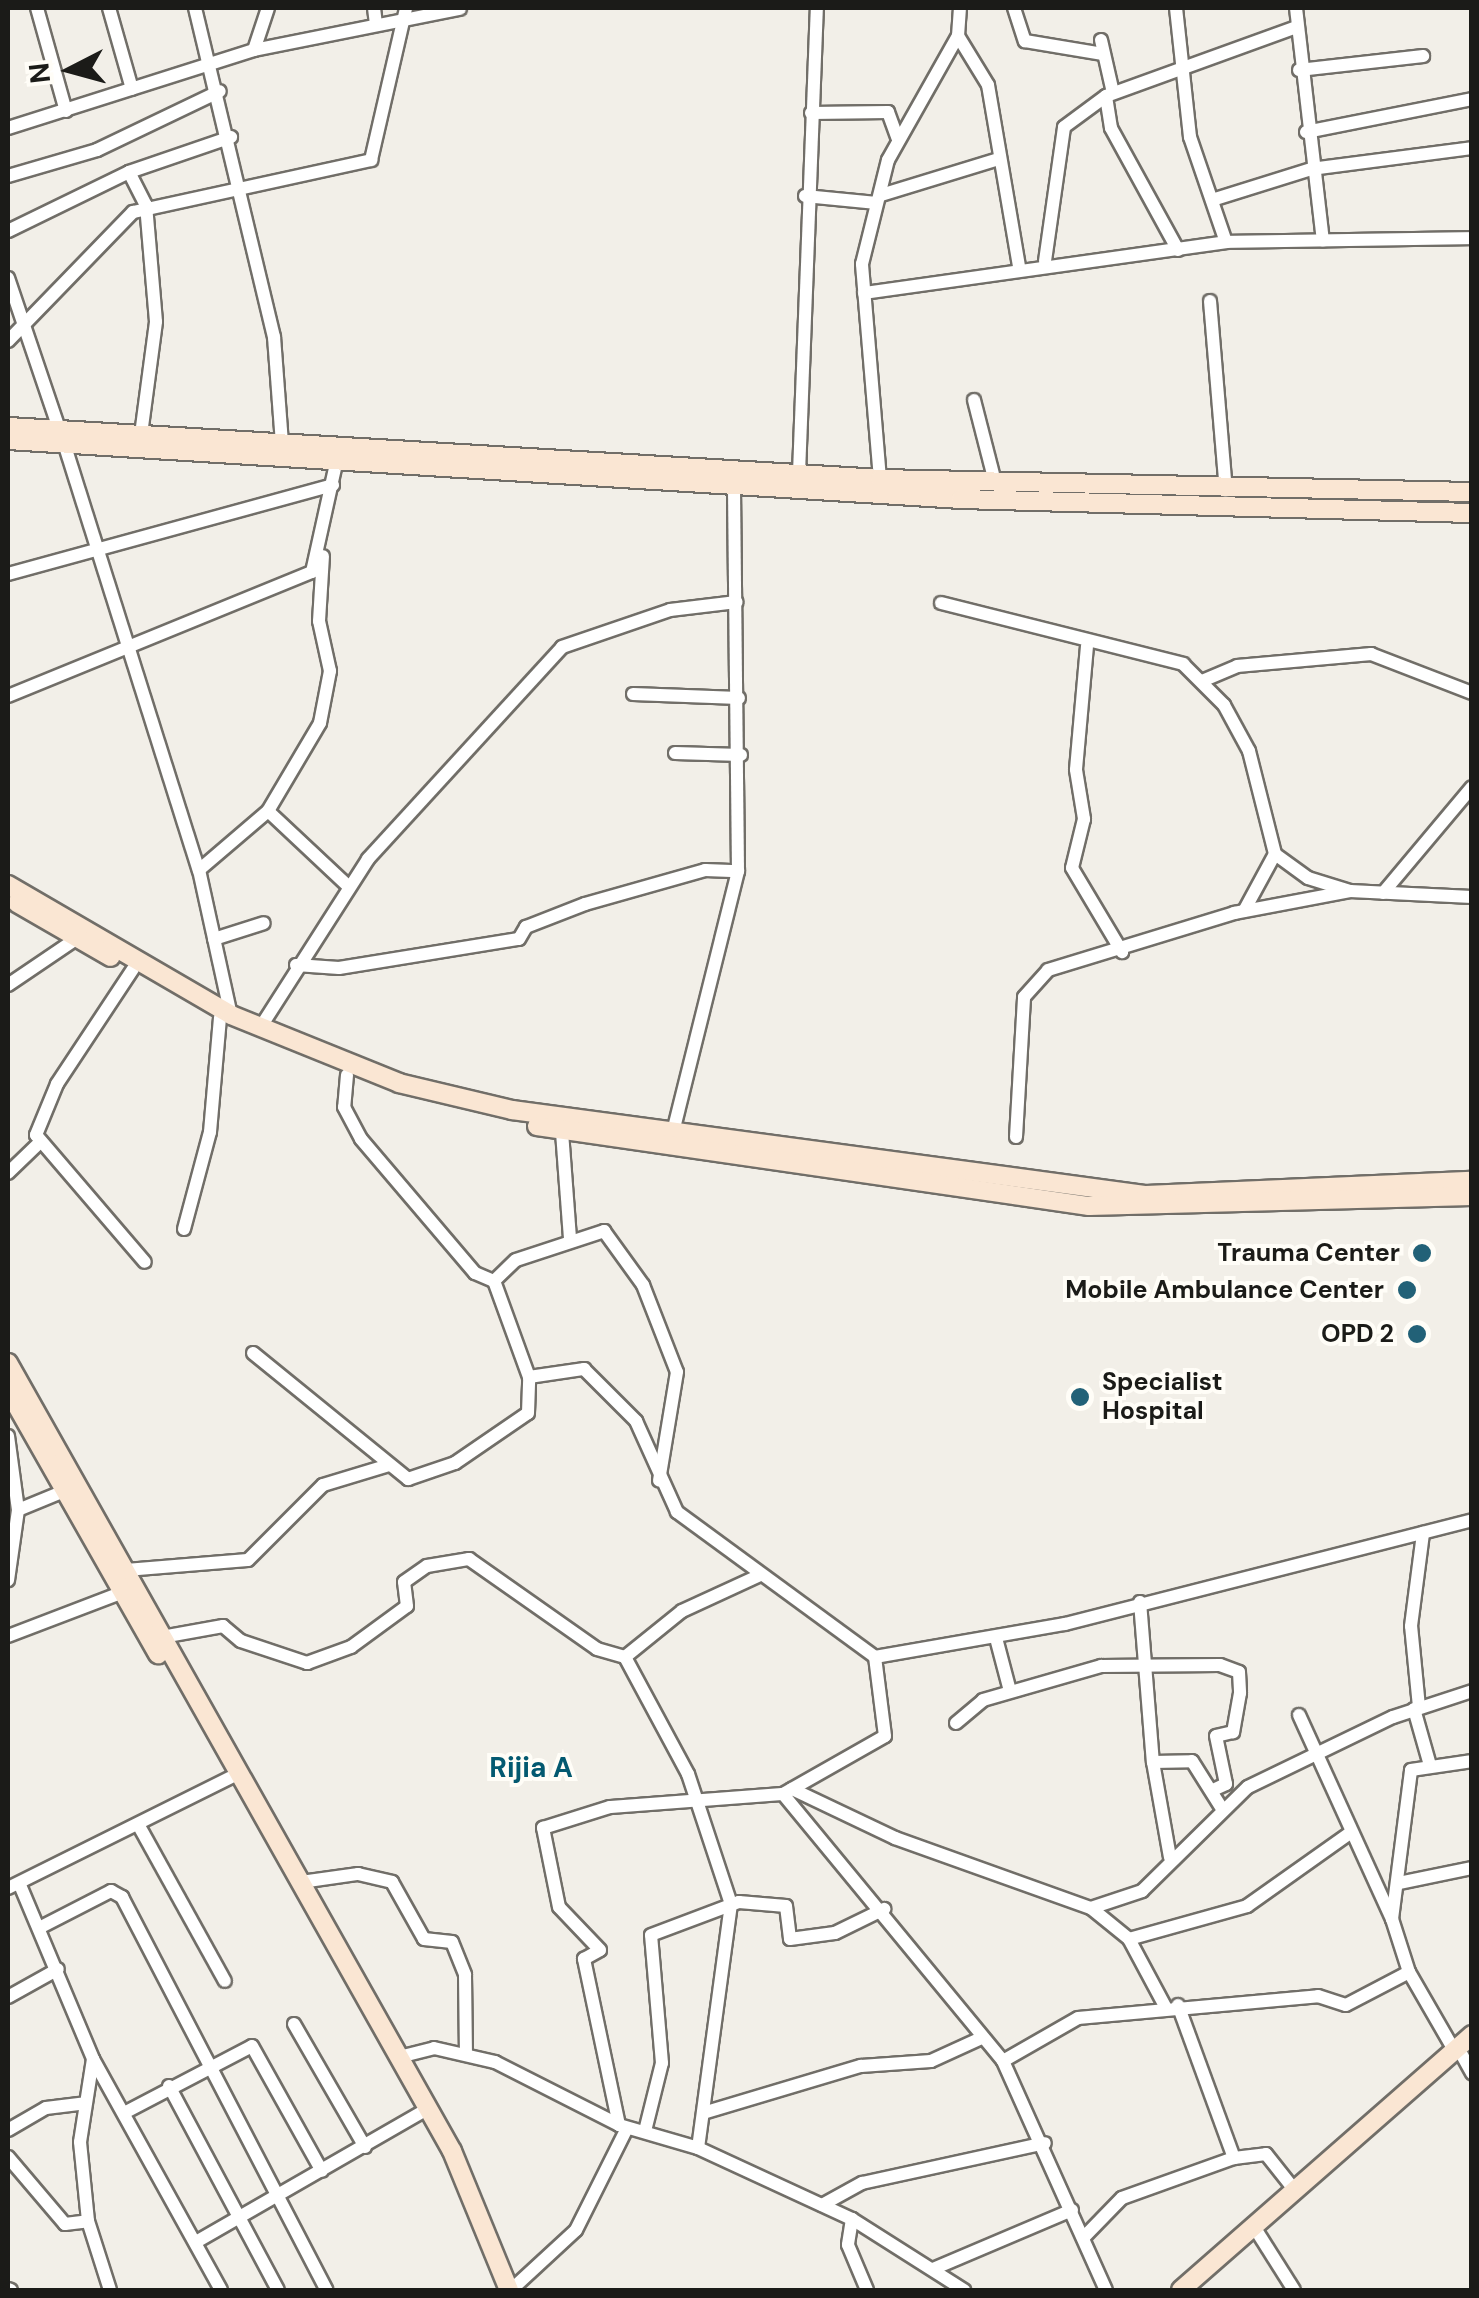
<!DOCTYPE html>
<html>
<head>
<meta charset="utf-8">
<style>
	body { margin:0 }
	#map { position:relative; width:1479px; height:2298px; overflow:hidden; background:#f2efe8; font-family:"DM Sans",sans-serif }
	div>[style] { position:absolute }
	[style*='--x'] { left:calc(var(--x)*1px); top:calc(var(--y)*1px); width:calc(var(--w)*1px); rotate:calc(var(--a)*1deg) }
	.roads { filter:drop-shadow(2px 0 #716e68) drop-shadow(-2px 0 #716e68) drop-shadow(0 2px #716e68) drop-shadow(0 -2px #716e68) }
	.street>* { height:12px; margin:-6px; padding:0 6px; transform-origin:6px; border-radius:6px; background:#fff }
	.secondary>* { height:18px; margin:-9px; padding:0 9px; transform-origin:9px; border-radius:9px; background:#fae6d3 }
	.dots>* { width:28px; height:28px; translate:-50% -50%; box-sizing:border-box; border:5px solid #fffdf7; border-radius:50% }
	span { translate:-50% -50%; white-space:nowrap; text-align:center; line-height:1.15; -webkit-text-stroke:8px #fffdf7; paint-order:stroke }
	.poi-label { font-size:25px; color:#1b1b18; font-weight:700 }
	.right { translate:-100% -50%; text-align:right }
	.left { translate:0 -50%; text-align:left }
	.neighbourhood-label { font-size:28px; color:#035970; font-weight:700 }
	.frame { position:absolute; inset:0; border:10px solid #1b1b18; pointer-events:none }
	.north { position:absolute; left:20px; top:20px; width:100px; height:100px; -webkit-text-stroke:8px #fffdf7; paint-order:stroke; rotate:264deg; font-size:28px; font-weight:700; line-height:40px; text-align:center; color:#1b1b18 }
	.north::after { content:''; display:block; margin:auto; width:35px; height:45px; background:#1b1b18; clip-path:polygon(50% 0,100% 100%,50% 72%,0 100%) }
</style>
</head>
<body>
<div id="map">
	<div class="roads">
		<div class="street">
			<div style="--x:37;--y:8;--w:107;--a:74.3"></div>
			<div style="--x:109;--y:8;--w:84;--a:74.1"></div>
			<div style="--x:195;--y:8;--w:338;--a:76.5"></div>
			<div style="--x:274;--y:337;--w:106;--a:85.7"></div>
			<div style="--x:374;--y:8;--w:17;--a:83"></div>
			<div style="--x:1014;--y:8;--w:35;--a:72"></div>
			<div style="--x:1025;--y:41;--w:79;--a:9.5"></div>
			<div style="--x:1176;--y:8;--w:130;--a:83.8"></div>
			<div style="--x:1190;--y:137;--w:111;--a:71.1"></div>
			<div style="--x:1296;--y:8;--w:234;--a:83.4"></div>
			<div style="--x:958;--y:36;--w:57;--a:58.5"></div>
			<div style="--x:988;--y:85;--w:185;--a:80.3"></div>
			<div style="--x:1101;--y:40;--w:54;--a:77.2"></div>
			<div style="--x:254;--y:50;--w:44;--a:-71.6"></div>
			<div style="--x:1299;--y:70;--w:125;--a:-6.4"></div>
			<div style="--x:811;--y:113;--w:77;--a:-0.7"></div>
			<div style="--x:888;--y:112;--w:27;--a:70"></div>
			<div style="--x:8;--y:128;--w:258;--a:-17.6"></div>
			<div style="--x:254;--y:50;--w:210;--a:-11.3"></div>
			<div style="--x:1306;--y:132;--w:169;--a:-11.2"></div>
			<div style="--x:129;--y:172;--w:37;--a:63"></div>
			<div style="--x:146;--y:205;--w:117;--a:85.1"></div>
			<div style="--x:156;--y:322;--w:114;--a:97.6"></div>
			<div style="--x:8;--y:176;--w:93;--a:-16.3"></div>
			<div style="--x:97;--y:150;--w:136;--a:-25.6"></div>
			<div style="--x:881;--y:195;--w:123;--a:-17"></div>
			<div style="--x:805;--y:196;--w:72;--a:5.6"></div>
			<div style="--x:1212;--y:200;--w:104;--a:-17.4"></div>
			<div style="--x:1311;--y:169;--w:162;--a:-7.4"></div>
			<div style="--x:8;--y:231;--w:135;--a:-26"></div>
			<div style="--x:129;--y:172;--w:108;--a:-18.9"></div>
			<div style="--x:1178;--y:250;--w:139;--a:-118.8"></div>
			<div style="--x:1111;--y:128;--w:32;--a:-99"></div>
			<div style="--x:1106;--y:96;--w:203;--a:-19.9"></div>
			<div style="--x:1045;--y:261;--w:135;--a:-81.9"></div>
			<div style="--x:1064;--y:127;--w:52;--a:-36.4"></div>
			<div style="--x:8;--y:278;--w:159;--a:71.3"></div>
			<div style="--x:864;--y:293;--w:366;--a:-8"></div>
			<div style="--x:1226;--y:242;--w:246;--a:-0.9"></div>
			<div style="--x:1210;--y:301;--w:190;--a:85.2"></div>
			<div style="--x:8;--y:341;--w:180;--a:-45.9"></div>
			<div style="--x:133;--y:212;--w:244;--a:-12.3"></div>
			<div style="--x:371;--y:160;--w:156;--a:-77"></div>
			<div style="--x:974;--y:400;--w:76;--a:75.6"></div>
			<div style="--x:64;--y:443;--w:448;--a:72.5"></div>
			<div style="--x:199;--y:870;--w:148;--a:77.6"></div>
			<div style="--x:799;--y:473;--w:465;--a:-87.8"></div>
			<div style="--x:880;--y:479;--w:216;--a:-94.8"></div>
			<div style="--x:862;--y:264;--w:107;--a:-76"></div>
			<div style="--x:888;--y:160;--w:142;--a:-60.6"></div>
			<div style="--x:958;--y:36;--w:28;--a:-86"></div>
			<div style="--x:8;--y:574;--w:337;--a:-15.3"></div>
			<div style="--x:941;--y:603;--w:250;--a:14.1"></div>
			<div style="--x:1183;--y:664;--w:58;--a:45"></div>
			<div style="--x:1224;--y:705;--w:52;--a:61.5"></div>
			<div style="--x:1249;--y:751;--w:106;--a:75.8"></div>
			<div style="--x:1275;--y:854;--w:41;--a:36"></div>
			<div style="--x:1308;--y:878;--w:44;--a:17.2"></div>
			<div style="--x:1087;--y:646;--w:124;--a:95.1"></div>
			<div style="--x:1076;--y:770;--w:50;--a:80.7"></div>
			<div style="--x:1084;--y:819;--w:50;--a:103.8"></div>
			<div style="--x:1072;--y:868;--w:98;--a:59.2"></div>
			<div style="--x:1202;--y:681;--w:38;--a:-23"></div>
			<div style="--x:1237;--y:666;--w:135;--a:-5.1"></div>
			<div style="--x:1371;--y:654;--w:108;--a:21.1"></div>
			<div style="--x:633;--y:694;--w:106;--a:2.2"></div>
			<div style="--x:8;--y:696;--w:328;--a:-22.2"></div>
			<div style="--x:312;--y:572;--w:111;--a:-77.5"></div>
			<div style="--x:675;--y:753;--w:66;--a:1.7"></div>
			<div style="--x:268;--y:811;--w:111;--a:43.2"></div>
			<div style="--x:199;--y:870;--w:91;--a:-40.5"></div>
			<div style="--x:268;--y:811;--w:102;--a:-59.4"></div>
			<div style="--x:320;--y:723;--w:53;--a:-79.1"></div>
			<div style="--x:330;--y:671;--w:51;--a:-102.4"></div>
			<div style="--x:319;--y:621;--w:65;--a:-86.5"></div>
			<div style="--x:1383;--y:893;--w:138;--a:-50"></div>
			<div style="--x:1244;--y:911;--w:65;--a:-61.5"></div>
			<div style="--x:214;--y:939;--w:52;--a:-17.7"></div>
			<div style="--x:296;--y:965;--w:43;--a:4"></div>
			<div style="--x:339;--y:968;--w:182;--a:-9.2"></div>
			<div style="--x:519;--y:939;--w:14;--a:-60"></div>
			<div style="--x:526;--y:927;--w:63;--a:-21.3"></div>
			<div style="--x:585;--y:904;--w:125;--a:-15.8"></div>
			<div style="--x:705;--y:870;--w:33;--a:2"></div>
			<div style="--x:133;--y:969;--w:138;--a:123.5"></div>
			<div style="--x:57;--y:1084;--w:55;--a:112.4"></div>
			<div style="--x:36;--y:1135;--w:167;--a:49.4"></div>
			<div style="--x:8;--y:985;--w:82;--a:-34.1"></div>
			<div style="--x:260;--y:1028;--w:201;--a:-57.4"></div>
			<div style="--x:368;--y:859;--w:287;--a:-47.5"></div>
			<div style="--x:562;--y:647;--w:114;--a:-18.9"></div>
			<div style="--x:670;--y:610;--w:67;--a:-6.8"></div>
			<div style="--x:347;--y:1075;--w:32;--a:95"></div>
			<div style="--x:344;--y:1107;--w:36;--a:62"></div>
			<div style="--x:361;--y:1139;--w:176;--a:49.6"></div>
			<div style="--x:475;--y:1273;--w:21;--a:23"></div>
			<div style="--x:562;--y:1132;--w:107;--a:85.7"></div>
			<div style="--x:672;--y:1136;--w:273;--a:-76"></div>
			<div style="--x:738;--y:871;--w:392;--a:-90.6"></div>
			<div style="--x:1016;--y:1137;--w:140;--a:-86.7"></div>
			<div style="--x:1024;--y:997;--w:36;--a:-48"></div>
			<div style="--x:1048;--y:970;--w:195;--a:-17"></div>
			<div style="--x:1234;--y:913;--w:118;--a:-10.7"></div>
			<div style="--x:1350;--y:891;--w:122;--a:2.8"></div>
			<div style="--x:8;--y:1173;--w:40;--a:-44"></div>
			<div style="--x:184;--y:1229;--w:100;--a:-75"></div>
			<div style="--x:210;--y:1132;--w:115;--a:-85"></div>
			<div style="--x:253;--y:1353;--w:200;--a:39.1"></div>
			<div style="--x:408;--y:1479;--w:50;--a:-18.8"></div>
			<div style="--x:455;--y:1463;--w:88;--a:-34.4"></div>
			<div style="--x:528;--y:1413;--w:36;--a:-88"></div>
			<div style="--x:529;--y:1377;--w:102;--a:-110"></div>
			<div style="--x:494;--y:1281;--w:30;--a:-44"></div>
			<div style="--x:516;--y:1260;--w:93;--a:-18.2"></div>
			<div style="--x:604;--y:1231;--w:67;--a:54.2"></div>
			<div style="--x:643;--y:1285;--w:93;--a:68.7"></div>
			<div style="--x:677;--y:1372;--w:110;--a:99.4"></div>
			<div style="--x:529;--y:1377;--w:56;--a:-8.3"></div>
			<div style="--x:584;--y:1369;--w:74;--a:45"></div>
			<div style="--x:636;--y:1421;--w:100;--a:65.7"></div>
			<div style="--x:677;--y:1512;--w:245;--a:36.2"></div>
			<div style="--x:875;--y:1657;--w:193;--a:-9.9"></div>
			<div style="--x:1065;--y:1624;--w:420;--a:-14.3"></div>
			<div style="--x:8;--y:1436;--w:75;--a:82.3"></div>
			<div style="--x:18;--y:1510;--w:71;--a:98.1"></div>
			<div style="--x:18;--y:1510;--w:50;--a:-22.4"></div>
			<div style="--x:126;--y:1570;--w:122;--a:-4.7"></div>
			<div style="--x:248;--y:1560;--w:106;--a:-45"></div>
			<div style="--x:323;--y:1485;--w:69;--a:-16.9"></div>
			<div style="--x:1140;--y:1602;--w:161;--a:85.4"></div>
			<div style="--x:1153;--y:1762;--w:39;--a:-1"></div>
			<div style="--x:1192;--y:1761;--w:54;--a:57.8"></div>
			<div style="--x:8;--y:1636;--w:123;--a:-20.9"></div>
			<div style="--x:162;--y:1637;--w:62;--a:-10.2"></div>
			<div style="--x:223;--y:1626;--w:23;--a:40"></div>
			<div style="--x:241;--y:1641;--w:70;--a:18.4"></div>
			<div style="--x:307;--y:1663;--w:47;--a:-20"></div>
			<div style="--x:351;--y:1647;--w:69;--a:-36.2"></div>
			<div style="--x:407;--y:1606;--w:24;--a:-97"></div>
			<div style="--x:404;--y:1582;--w:28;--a:-35"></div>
			<div style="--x:427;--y:1566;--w:43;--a:-9.5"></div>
			<div style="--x:469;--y:1559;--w:156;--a:35.1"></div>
			<div style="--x:597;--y:1649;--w:29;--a:16"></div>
			<div style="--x:625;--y:1657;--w:133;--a:61.7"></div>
			<div style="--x:688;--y:1774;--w:137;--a:71.7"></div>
			<div style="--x:731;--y:1904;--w:246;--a:97.7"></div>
			<div style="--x:996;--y:1638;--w:55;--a:75.2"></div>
			<div style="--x:625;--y:1657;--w:73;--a:-38.9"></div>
			<div style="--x:682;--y:1611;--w:84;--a:-24.7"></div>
			<div style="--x:1419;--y:1707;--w:81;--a:-95.6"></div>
			<div style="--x:1411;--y:1626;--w:94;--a:-82.6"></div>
			<div style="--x:1414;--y:1709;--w:58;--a:74.1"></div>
			<div style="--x:1299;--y:1715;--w:224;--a:65.5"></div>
			<div style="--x:956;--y:1723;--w:35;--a:-40"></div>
			<div style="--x:983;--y:1700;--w:123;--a:-16.1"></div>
			<div style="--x:1101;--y:1666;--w:119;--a:-0.5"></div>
			<div style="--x:1220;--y:1665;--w:20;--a:20"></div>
			<div style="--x:1239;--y:1672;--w:21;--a:87"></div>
			<div style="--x:1240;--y:1693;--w:40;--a:100"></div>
			<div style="--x:1233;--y:1732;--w:17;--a:167"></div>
			<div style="--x:1216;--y:1736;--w:49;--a:78.2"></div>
			<div style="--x:1226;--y:1784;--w:14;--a:155"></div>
			<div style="--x:1153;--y:1762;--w:97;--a:79.9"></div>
			<div style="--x:792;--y:1789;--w:114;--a:25.4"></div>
			<div style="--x:895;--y:1838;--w:208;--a:19.7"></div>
			<div style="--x:1091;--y:1908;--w:49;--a:39.2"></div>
			<div style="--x:1129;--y:1939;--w:76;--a:61.8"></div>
			<div style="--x:783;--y:1794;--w:346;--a:50.5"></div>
			<div style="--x:1003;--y:2061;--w:251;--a:65.8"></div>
			<div style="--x:139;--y:1826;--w:177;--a:61"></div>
			<div style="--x:301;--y:1882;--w:58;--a:-8"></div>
			<div style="--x:358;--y:1874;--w:35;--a:13"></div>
			<div style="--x:392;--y:1882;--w:65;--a:60.7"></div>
			<div style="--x:424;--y:1939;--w:28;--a:6"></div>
			<div style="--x:452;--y:1942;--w:35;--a:68"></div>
			<div style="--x:465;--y:1975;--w:78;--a:89.3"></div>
			<div style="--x:1399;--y:1883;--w:75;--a:-11.6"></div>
			<div style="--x:20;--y:1885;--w:189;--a:67.2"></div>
			<div style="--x:93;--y:2059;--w:264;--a:61"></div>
			<div style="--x:8;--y:1888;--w:248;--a:-26.4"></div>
			<div style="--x:1091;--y:1908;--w:54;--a:-18.4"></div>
			<div style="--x:1142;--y:1891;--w:148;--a:-44.5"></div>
			<div style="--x:1248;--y:1787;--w:161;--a:-25.8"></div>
			<div style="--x:1393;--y:1717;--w:83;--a:-18.2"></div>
			<div style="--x:39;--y:1928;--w:81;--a:-27.2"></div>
			<div style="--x:111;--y:1891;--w:13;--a:29"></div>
			<div style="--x:122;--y:1897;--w:443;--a:62.5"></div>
			<div style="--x:1129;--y:1939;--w:123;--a:-15.6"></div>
			<div style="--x:1247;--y:1906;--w:126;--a:-35.3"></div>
			<div style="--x:8;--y:1997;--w:57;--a:-29.2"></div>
			<div style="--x:1178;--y:2005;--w:163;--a:69.9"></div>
			<div style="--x:294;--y:2024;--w:142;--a:60"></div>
			<div style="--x:1454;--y:2050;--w:90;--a:-120"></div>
			<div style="--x:1409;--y:1972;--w:56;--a:-107.8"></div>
			<div style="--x:1392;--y:1919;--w:150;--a:-82.7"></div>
			<div style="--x:1411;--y:1770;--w:62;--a:-8.4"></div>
			<div style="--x:1462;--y:2055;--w:21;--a:61"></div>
			<div style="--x:399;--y:2057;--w:36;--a:-14"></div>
			<div style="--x:434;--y:2048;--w:63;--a:12.9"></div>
			<div style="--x:495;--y:2062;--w:139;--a:26.9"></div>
			<div style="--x:619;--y:2125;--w:82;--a:16.2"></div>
			<div style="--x:698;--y:2148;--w:170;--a:24.8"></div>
			<div style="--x:852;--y:2219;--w:133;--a:32.4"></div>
			<div style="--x:93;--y:2059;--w:84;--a:98.9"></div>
			<div style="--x:80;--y:2142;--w:79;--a:84.2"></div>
			<div style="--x:88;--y:2221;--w:72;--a:72.3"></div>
			<div style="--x:1003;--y:2061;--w:86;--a:-29.8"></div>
			<div style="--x:1078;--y:2018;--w:241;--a:-5.2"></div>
			<div style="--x:1318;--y:1996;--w:29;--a:18"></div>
			<div style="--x:1346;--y:2005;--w:71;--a:-27.6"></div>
			<div style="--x:169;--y:2086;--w:231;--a:61.9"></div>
			<div style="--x:124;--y:2113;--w:144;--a:-27.6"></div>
			<div style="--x:252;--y:2046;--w:143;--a:60.8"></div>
			<div style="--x:703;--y:2113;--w:165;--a:-16.6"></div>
			<div style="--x:861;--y:2066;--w:70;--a:-4.1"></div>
			<div style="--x:931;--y:2061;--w:53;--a:-24.6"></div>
			<div style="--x:619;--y:2125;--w:170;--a:-101.9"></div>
			<div style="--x:584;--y:1959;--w:18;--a:-29"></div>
			<div style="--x:600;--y:1950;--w:59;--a:-133.6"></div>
			<div style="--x:559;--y:1907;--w:81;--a:-101.4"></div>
			<div style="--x:543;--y:1828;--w:70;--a:-17.4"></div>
			<div style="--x:610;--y:1807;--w:173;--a:-4.3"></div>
			<div style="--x:783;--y:1794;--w:117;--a:-29.6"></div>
			<div style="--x:885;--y:1736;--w:80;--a:-97.2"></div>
			<div style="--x:8;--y:2130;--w:44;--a:-30.1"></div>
			<div style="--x:46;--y:2108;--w:35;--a:-7"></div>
			<div style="--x:645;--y:2131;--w:70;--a:-76"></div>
			<div style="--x:662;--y:2063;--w:128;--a:-94.9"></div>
			<div style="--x:651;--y:1935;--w:94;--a:-20.6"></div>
			<div style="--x:739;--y:1902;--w:47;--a:4.9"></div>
			<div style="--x:786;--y:1906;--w:33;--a:83"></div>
			<div style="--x:790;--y:1939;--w:45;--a:-7.6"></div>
			<div style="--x:835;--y:1933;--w:55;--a:-26.1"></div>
			<div style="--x:8;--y:2157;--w:88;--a:49.6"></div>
			<div style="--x:65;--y:2224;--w:23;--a:-7"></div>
			<div style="--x:822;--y:2205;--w:46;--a:-28.8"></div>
			<div style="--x:862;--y:2183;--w:187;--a:-12.3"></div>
			<div style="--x:852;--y:2219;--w:26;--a:99"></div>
			<div style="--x:848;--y:2245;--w:49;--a:67.1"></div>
			<div style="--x:1258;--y:2233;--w:67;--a:57.7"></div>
			<div style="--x:1085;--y:2236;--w:53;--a:-45.8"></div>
			<div style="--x:1122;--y:2198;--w:119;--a:-19.7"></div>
			<div style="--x:1234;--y:2158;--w:32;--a:-7"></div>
			<div style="--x:1266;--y:2154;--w:43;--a:51.5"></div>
			<div style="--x:196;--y:2242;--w:258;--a:-29.9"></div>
			<div style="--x:933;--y:2269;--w:151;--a:-23"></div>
			<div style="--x:8;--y:2289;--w:3;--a:18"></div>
			<div style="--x:511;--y:2290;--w:88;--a:-42.7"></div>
			<div style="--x:576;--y:2230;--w:114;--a:-63.4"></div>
		</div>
		<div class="secondary">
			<div style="--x:8;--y:427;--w:874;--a:3.41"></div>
			<div style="--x:880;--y:479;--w:592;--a:1.26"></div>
			<div style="--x:8;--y:440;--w:955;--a:3.54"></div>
			<div style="--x:961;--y:499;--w:511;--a:1.57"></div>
			<div style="--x:8;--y:885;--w:258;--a:30.2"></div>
			<div style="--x:231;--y:1015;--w:181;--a:22"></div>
			<div style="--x:399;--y:1083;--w:116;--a:13.4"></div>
			<div style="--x:512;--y:1110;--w:640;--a:7.64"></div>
			<div style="--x:1146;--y:1195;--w:326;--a:-2.5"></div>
			<div style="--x:17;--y:903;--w:108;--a:29.9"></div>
			<div style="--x:537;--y:1126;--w:558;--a:8.25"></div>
			<div style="--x:1089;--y:1206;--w:383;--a:-1.5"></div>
			<div style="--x:8;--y:1363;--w:904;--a:60.6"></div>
			<div style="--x:452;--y:2151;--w:150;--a:67.7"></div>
			<div style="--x:8;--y:1390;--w:304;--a:60.4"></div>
			<div style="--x:1181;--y:2290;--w:387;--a:-41.2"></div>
		</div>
	</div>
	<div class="dots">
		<div style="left:1422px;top:1253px;background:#226177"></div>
		<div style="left:1407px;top:1290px;background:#226177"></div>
		<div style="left:1417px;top:1334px;background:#226177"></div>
		<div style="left:1080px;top:1397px;background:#226177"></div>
	</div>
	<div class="poi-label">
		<span class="right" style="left:1400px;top:1253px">Trauma Center</span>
		<span class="right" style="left:1384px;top:1290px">Mobile Ambulance Center</span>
		<span class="right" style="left:1394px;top:1334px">OPD 2</span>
		<span class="left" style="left:1102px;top:1397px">Specialist<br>Hospital</span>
	</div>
	<div class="neighbourhood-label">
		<span style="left:531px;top:1768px">Rijia A</span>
	</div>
	<div class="frame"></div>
	<div class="north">N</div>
</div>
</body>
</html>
